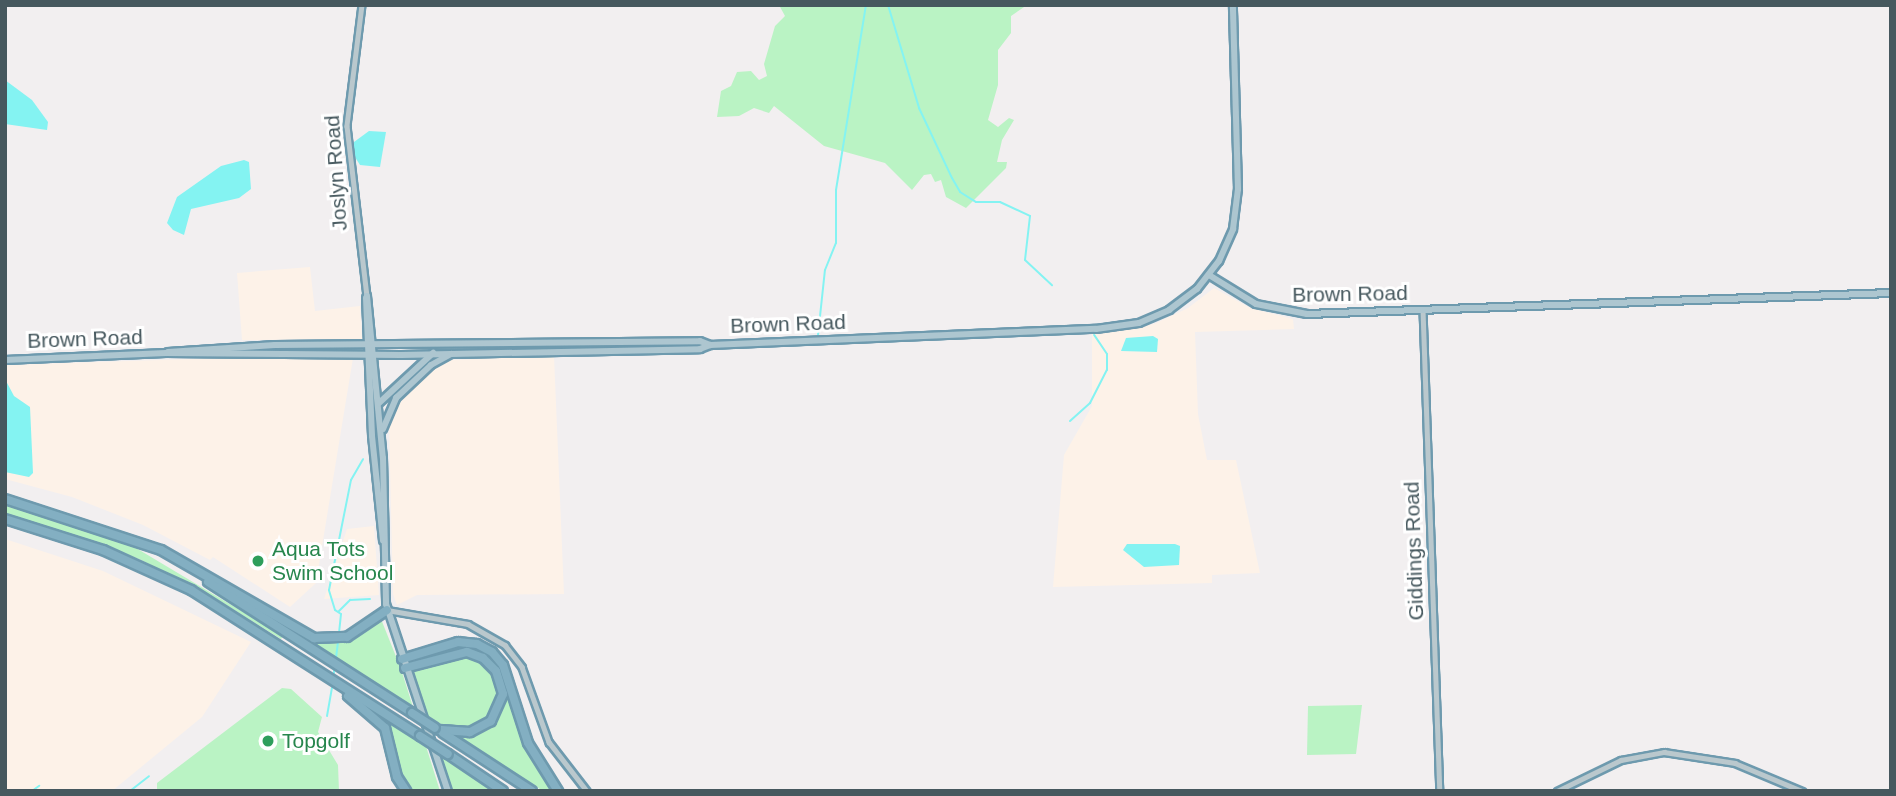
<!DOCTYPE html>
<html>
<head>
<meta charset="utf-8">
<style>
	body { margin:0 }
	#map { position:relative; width:1896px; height:796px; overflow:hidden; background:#f2eff0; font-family:Helvetica,sans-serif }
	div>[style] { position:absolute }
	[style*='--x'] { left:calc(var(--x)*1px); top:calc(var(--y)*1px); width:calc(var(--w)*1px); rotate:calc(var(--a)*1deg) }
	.commercial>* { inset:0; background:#fdf2e8 }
	.green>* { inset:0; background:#baf3c4 }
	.water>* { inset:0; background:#84f3f2 }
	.stream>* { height:2px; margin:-1px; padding:0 1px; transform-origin:1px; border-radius:1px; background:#84f3f2 }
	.roads { filter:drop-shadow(2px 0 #6e9aae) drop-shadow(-2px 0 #6e9aae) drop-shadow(0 2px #6e9aae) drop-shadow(0 -2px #6e9aae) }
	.minor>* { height:4.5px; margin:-2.25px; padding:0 2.25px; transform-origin:2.25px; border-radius:2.25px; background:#bac8cd }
	.major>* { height:6px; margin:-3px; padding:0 3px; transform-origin:3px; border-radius:3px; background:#adc6d0 }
	.highway>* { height:8px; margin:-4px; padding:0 4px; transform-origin:4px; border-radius:4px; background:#83afc2 }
	.bridges { filter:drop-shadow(2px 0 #6e9aae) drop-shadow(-2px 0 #6e9aae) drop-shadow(0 2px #6e9aae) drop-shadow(0 -2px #6e9aae) }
	.highway-bridge>* { height:8px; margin:-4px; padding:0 4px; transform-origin:4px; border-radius:4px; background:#83afc2 }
	.dots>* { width:19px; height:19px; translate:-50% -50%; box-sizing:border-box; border:4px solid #fff; border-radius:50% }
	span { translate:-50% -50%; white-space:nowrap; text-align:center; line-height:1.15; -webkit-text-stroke:6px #fff; paint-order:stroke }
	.street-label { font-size:21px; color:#46585e }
	.leisure-label { font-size:21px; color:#27864d }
	.left { translate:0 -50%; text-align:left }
	.frame { position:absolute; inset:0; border:7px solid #46585e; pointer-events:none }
</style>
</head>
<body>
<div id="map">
	<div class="commercial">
		<div style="clip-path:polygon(310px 267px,315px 311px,360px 306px,362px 339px,242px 340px,237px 273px)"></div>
		<div style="clip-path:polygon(1214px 288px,1250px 308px,1293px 319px,1294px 329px,1195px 332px,1198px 414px,1207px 460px,1236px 460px,1260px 573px,1212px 575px,1212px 583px,1053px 587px,1064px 455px,1092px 406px,1092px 334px,1154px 324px,1188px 308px)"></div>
		<div style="clip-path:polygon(554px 356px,564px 594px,417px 595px,397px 605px,393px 594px,389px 426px,398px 401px,430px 370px,450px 360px)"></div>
		<div style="clip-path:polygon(252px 357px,353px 358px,316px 583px,290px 607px,213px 557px,210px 560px,143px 525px,72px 497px,5px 479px,5px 365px)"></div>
		<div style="clip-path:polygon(374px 526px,379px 595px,324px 599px,347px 529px)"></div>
		<div style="clip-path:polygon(5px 539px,103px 571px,251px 642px,202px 717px,112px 791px,5px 791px)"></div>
	</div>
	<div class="green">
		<div style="clip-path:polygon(779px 5px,1027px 5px,1011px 16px,1011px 33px,998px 50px,998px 85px,988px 120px,998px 127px,1009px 118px,1014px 120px,1002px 140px,997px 162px,1007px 162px,1006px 168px,966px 208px,946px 197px,941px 180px,935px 182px,931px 174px,924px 175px,912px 190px,885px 163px,824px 146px,774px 106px,769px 113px,754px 108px,739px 116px,717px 117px,721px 91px,731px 86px,737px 72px,751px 71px,759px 80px,767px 76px,764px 64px,775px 26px,785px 16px)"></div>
		<div style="clip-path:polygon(5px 503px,136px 548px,283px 636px,281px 639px,217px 599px,139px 559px,5px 514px)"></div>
		<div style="clip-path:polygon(381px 619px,401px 669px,413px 707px,309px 641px,343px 640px)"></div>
		<div style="clip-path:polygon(455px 646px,477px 649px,500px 667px,529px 750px,555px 791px,543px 791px,457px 736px,495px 719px,503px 704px,500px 674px,464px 649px,423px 656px)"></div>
		<div style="clip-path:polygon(461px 654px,476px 657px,495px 673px,499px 695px,485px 722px,466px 730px,446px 727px,427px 716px,414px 672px,415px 668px)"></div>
		<div style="clip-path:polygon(282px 688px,291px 689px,322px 717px,318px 732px,338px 765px,339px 791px,157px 791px,157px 783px)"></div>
		<div style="clip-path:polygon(1362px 705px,1356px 754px,1307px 755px,1308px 706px)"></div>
		<div style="clip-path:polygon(376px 714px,425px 743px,440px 791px,410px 791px,405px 786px,391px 737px)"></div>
		<div style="clip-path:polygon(438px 752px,456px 764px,494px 791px,452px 791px)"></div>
	</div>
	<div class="water">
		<div style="clip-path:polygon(5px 80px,32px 100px,48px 122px,47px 130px,5px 124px)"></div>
		<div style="clip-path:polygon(369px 131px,386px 132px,380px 167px,360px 165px,353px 154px,354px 142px)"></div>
		<div style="clip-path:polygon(244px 160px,249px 162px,251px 189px,239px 198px,191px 209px,184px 235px,173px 230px,167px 223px,177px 197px,221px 166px)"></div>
		<div style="clip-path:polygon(1153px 336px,1158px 339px,1157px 352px,1121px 351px,1126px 338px)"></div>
		<div style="clip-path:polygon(5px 379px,14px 396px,30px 407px,33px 473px,29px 477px,5px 472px)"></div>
		<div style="clip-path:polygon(1175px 544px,1180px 546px,1179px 565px,1144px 567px,1123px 550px,1127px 544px)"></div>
	</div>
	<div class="stream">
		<div style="--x:888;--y:5;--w:108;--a:73.2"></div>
		<div style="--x:919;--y:108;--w:77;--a:64.8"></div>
		<div style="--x:952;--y:178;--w:16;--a:60"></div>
		<div style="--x:960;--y:192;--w:19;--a:32"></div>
		<div style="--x:976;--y:202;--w:24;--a:0"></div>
		<div style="--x:1000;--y:202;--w:33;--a:25"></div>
		<div style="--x:1030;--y:216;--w:44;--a:96.5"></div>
		<div style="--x:1025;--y:260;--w:37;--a:43"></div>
		<div style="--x:818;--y:335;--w:65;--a:-83.9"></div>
		<div style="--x:825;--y:270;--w:29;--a:-68"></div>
		<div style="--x:836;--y:243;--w:53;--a:-90"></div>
		<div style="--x:836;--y:190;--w:187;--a:-80.8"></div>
		<div style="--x:1070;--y:421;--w:27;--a:-42"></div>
		<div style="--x:1090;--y:403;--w:37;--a:-63"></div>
		<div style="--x:1107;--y:370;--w:16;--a:-90"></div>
		<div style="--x:1107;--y:354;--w:23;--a:-124"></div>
		<div style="--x:339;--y:611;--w:16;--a:-45"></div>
		<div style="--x:350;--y:600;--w:20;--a:-3"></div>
		<div style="--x:339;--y:633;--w:19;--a:-84"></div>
		<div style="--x:341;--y:614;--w:7;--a:-146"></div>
		<div style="--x:335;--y:610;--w:21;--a:-107"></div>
		<div style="--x:329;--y:590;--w:112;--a:-78.7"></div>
		<div style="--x:351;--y:480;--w:24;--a:-60"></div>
		<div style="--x:336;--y:658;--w:16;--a:-83"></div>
		<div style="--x:334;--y:673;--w:4;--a:-90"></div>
		<div style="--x:327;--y:716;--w:29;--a:-80"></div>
		<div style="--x:32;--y:791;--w:9;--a:-36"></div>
		<div style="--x:130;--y:791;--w:24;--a:-38"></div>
	</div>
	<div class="roads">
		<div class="minor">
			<div style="--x:362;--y:5;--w:122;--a:97.1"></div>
			<div style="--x:347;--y:126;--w:171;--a:83.3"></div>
			<div style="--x:1423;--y:310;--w:481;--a:88"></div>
			<div style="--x:387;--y:610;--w:82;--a:9.8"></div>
			<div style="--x:468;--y:624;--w:43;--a:29.6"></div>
			<div style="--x:505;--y:645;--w:28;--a:52"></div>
			<div style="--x:522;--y:667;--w:80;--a:70.2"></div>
			<div style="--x:549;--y:742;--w:62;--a:52.2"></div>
			<div style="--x:1557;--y:791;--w:71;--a:-25.8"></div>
			<div style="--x:1621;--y:760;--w:44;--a:-10.5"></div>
			<div style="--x:1664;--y:752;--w:72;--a:8.8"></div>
			<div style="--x:1735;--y:763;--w:73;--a:22.7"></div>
		</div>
		<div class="major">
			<div style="--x:1209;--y:275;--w:55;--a:31.7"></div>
			<div style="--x:1256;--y:304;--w:52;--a:11.1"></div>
			<div style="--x:1307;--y:314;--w:584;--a:-2.06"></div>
			<div style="--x:367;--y:296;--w:163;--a:84.4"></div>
			<div style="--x:383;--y:458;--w:146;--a:88.8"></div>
			<div style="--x:386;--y:604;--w:197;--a:71.7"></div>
			<div style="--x:366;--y:298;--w:138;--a:87.5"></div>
			<div style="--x:372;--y:436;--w:105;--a:84"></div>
			<div style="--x:168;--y:352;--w:107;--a:-3.7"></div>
			<div style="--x:275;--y:345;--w:425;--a:-0.5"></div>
			<div style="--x:700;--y:341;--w:11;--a:22"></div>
			<div style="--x:5;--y:360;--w:161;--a:-2.5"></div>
			<div style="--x:166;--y:353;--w:235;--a:0.5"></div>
			<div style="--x:401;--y:355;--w:299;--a:-1.1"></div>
			<div style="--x:700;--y:349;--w:11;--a:-22"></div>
			<div style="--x:710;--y:345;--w:386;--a:-2.4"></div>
			<div style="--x:1096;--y:329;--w:43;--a:-7.9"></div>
			<div style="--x:1139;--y:323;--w:33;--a:-23"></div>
			<div style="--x:1169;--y:310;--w:35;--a:-37"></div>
			<div style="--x:1197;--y:289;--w:36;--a:-52"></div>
			<div style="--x:1219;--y:261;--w:35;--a:-66"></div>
			<div style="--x:1233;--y:229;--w:40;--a:-82.9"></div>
			<div style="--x:1238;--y:189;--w:184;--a:-91.6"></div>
			<div style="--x:379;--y:403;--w:74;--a:-42.8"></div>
			<div style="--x:383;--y:429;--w:34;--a:-67"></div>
			<div style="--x:396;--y:398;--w:48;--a:-43.3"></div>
			<div style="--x:431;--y:365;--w:23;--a:-29"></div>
		</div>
		<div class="highway">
			<div style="--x:5;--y:499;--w:164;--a:18.1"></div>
			<div style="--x:161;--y:550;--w:177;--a:29.9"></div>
			<div style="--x:314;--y:638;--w:33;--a:-2"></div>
			<div style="--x:347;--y:637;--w:48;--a:-34"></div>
			<div style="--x:5;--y:519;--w:103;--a:17.6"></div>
			<div style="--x:103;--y:550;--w:97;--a:24.4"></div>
			<div style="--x:191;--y:590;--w:272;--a:32.5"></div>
			<div style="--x:208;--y:582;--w:242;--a:32.7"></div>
			<div style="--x:402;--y:659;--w:59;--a:-16.9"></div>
			<div style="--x:458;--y:642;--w:19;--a:6"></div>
			<div style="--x:477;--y:644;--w:17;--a:28"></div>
			<div style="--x:492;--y:652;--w:17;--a:50"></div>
			<div style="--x:503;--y:665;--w:82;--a:72.2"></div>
			<div style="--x:528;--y:743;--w:57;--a:58"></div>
			<div style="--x:405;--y:668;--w:64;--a:-14.5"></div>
			<div style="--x:467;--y:652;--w:17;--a:21"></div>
			<div style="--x:483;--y:658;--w:18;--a:45"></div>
			<div style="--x:496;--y:671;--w:24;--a:73"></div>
			<div style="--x:503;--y:694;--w:30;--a:114"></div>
			<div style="--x:491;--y:721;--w:24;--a:152"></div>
			<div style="--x:470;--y:732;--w:32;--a:-176"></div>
			<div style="--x:348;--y:696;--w:49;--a:40.9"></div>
			<div style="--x:385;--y:728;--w:50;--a:76.2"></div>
			<div style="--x:397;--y:777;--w:17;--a:57"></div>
			<div style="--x:443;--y:733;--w:106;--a:33.1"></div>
			<div style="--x:448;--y:754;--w:66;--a:33.9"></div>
		</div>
	</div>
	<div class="bridges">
		<div class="highway-bridge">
			<div style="--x:412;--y:713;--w:27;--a:33"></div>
			<div style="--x:420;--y:736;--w:33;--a:33"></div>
		</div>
	</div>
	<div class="dots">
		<div style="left:258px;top:561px;background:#2e9e5b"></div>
		<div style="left:268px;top:741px;background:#2e9e5b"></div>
	</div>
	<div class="street-label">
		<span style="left:336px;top:173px;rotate:-94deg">Joslyn Road</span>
		<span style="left:1350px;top:294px;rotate:-1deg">Brown Road</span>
		<span style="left:788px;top:324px;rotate:-2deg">Brown Road</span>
		<span style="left:85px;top:339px;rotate:-2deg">Brown Road</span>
		<span style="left:1414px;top:551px;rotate:-92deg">Giddings Road</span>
	</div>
	<div class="leisure-label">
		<span class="left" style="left:272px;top:561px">Aqua Tots<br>Swim School</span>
		<span class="left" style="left:282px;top:741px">Topgolf</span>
	</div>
	<div class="frame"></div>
</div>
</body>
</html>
